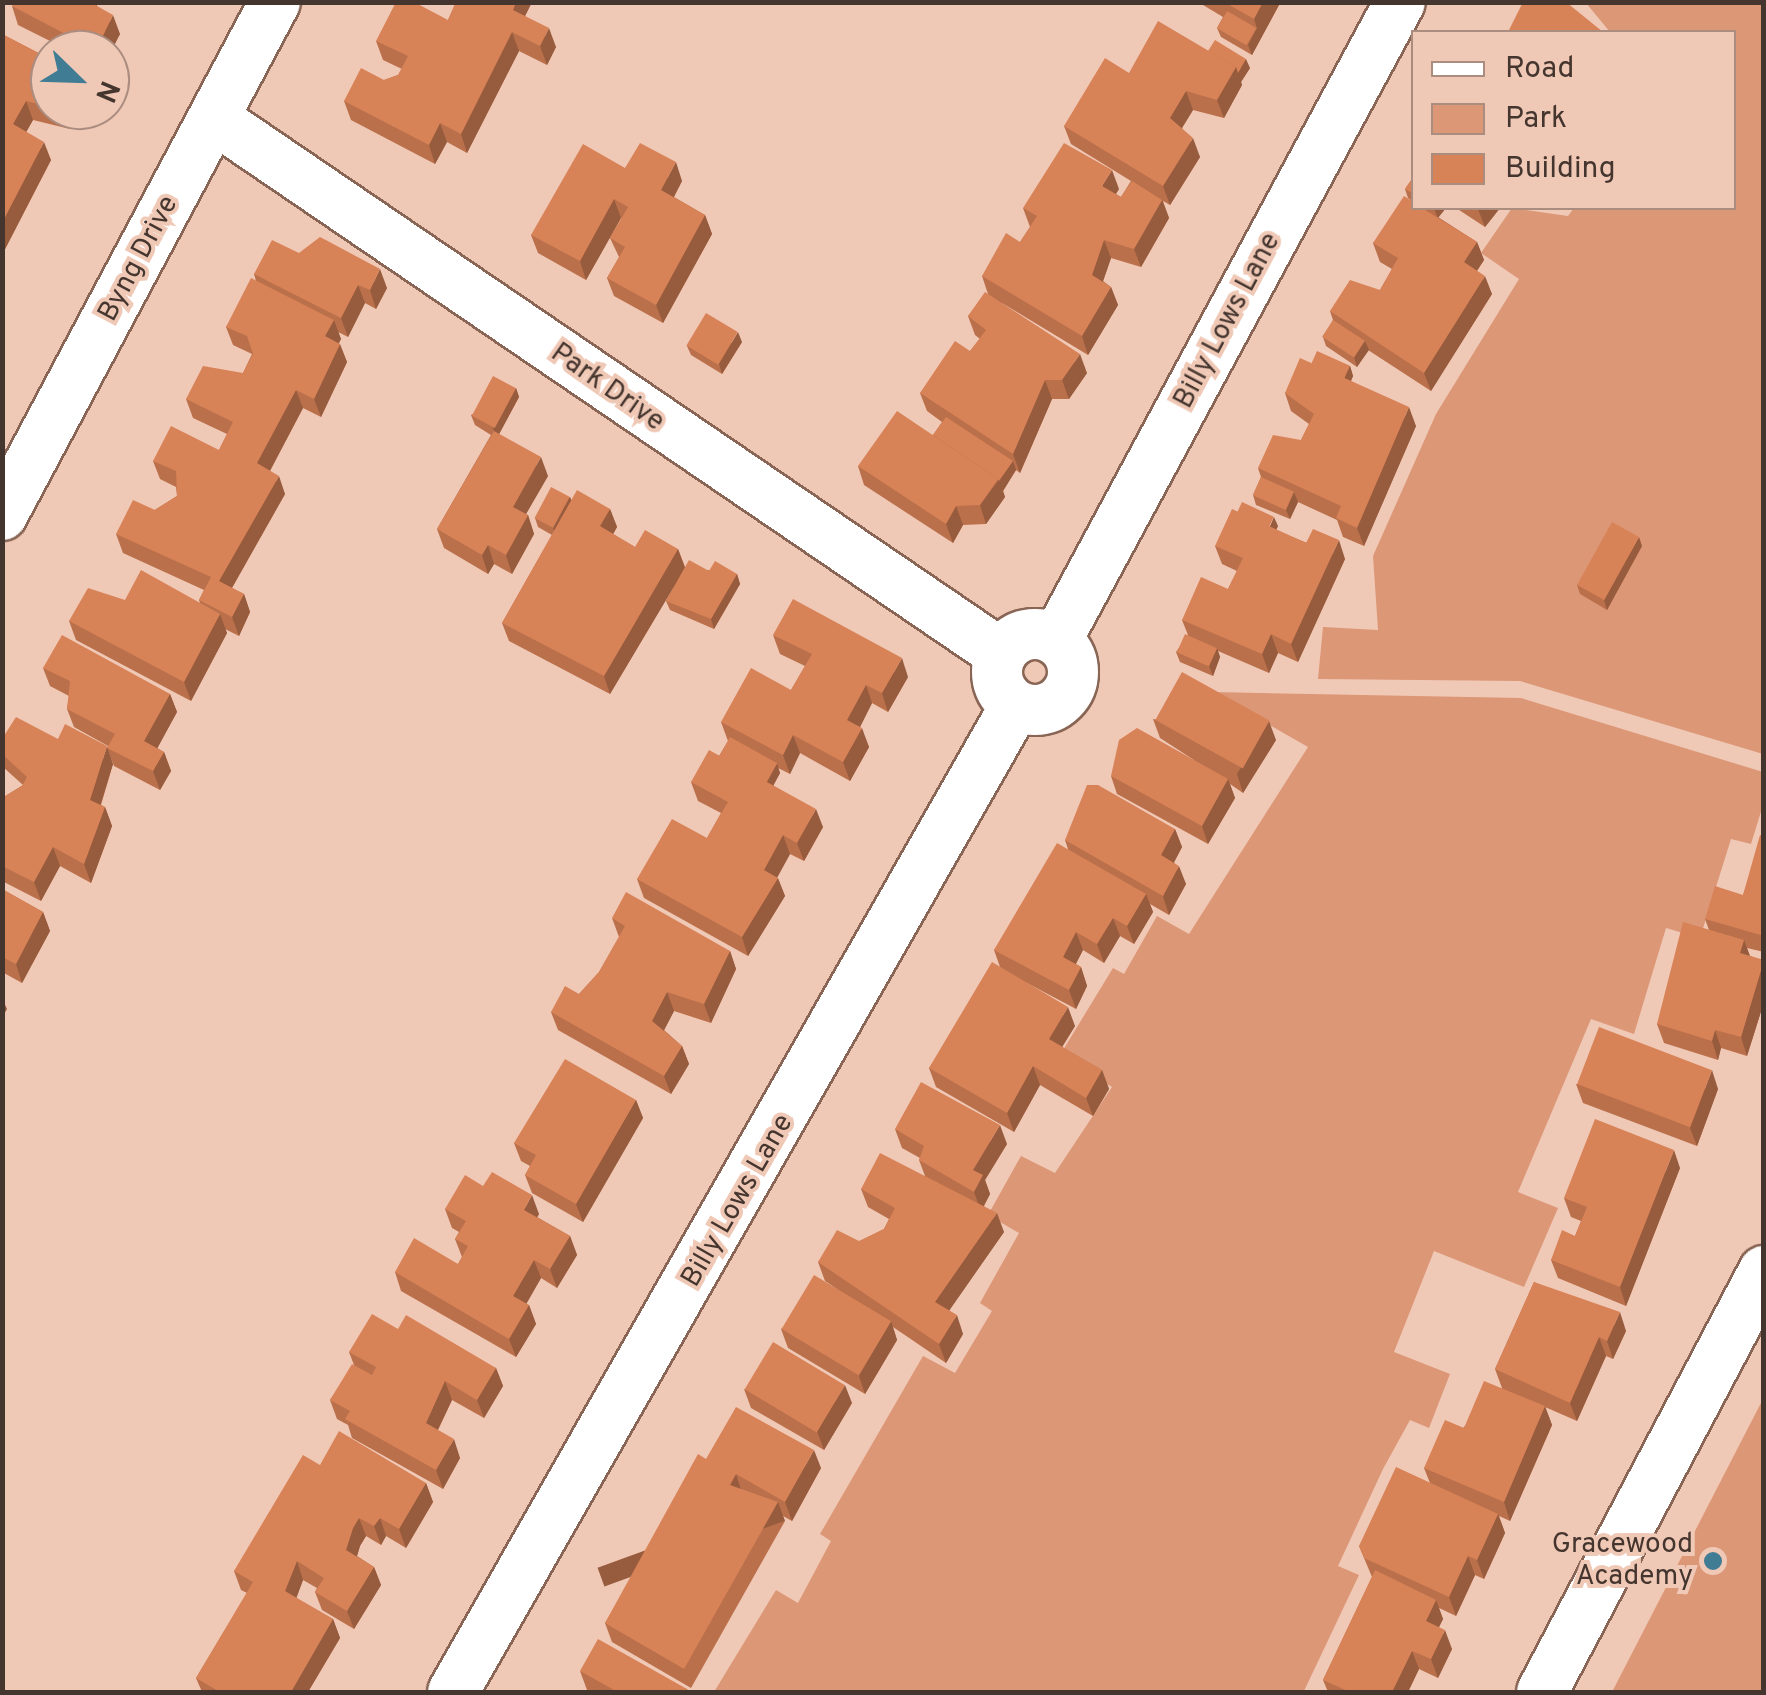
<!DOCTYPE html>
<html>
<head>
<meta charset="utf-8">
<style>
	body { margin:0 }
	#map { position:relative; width:1766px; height:1695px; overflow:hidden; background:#f0c8b6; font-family:Overpass,sans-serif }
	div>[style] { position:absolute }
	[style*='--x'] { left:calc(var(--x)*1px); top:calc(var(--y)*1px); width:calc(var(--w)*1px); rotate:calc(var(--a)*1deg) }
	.green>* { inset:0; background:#dc9776 }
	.roads { filter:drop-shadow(2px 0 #886555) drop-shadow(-2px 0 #886555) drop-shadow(0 2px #886555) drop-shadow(0 -2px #886555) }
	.street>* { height:50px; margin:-25px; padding:0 25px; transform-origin:25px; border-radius:25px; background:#fff }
	.street>.ring { margin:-25px; padding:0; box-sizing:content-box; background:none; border:50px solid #fff; border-radius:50% }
	.wall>* { inset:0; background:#ba704b }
	.shaded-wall>* { inset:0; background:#975b3d; transform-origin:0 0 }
	.building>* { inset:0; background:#d88257; transform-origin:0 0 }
	.dots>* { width:28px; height:28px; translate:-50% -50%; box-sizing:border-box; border:5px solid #f0c8b6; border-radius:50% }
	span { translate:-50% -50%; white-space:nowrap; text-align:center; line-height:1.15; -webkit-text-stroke:8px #f0c8b6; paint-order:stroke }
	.street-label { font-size:28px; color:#44352e }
	.poi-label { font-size:28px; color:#44352e }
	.right { translate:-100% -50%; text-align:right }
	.frame { position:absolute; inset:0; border:5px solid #44352e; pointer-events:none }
	.legend { position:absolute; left:1411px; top:30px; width:325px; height:180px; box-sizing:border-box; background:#f0c8b6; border:2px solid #ab8d80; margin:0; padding:12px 18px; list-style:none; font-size:30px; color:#44352e }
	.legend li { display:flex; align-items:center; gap:20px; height:50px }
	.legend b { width:50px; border:2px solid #ab8d80 }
	.north { position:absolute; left:30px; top:30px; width:100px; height:100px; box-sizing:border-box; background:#f0c8b6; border:2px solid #ab8d80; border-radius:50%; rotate:113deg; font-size:28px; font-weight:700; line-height:40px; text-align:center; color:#44352e }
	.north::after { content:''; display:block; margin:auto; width:35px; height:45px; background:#407c94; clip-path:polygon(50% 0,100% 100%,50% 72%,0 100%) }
</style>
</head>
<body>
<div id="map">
	<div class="green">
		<div style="clip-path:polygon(1586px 3px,1763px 3px,1763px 754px,1520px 681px,1318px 679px,1323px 627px,1378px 630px,1373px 556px,1436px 414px,1519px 279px,1481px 253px,1512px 208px,1568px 216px,1574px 208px,1734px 208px,1734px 32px,1610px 32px)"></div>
		<div style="clip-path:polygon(1212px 692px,1521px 698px,1763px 772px,1763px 805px,1751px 844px,1731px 839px,1700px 938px,1666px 928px,1634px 1034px,1591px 1019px,1518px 1192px,1558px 1208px,1524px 1287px,1434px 1251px,1394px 1352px,1450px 1374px,1429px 1428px,1410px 1420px,1383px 1469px,1338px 1566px,1359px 1575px,1304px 1691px,714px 1692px,776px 1590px,798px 1603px,831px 1541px,820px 1534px,923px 1356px,955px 1373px,992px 1311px,980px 1303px,1019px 1233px,988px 1215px,1021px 1156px,1055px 1173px,1112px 1087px,1060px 1055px,1113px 968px,1124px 974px,1157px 916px,1189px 934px,1308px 747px)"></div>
		<div style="clip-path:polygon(1763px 1399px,1763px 1692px,1612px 1692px)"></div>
	</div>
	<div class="roads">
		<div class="street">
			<div style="--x:215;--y:119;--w:951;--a:34.24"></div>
			<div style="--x:2;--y:515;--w:581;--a:-61.98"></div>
			<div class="ring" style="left:997px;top:634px;width:26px;height:26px"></div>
			<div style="--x:1057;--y:639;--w:723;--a:-61.7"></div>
			<div style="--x:453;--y:1692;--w:1136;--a:-60.3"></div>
			<div style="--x:1542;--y:1692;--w:476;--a:-62.2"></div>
		</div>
	</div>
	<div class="wall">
		<div style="clip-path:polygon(97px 2px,97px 7px,120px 34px,110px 50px,68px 50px,18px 25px,12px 6px)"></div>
		<div style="clip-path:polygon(456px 2px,532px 2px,525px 16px,556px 47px,547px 65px,519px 51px,467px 153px,447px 142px,435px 164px,351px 120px,344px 101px,384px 80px,398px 75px,402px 69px,383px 60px,376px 41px,448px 20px)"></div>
		<div style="clip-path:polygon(1198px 2px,1278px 2px,1279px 5px,1252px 55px,1221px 37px,1217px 28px,1223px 17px)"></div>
		<div style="clip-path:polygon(2px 34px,50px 59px,50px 110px,80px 110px,70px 129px,33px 120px,26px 132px,51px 160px,2px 255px)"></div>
		<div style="clip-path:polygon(1208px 51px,1250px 68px,1241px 82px,1242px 85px,1224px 118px,1193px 110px,1182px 128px,1200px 157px,1170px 205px,1163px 201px,1169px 218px,1141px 267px,1111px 258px,1103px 281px,1111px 287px,1118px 305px,1088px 355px,1002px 303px,1087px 373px,1069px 399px,1052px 399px,1020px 473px,1016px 470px,1003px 491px,1005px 497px,986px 524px,963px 525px,953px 543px,864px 485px,858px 466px,933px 435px,942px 422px,927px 411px,920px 393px,970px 351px,980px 339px,975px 335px,968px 316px,988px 294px,982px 276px,1020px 242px,1030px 227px,1023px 208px,1119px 189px,1116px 194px,1121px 197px,1131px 181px,1071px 144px,1064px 126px,1129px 73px)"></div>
		<div style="clip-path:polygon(625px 168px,682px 181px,674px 197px,705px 215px,712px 234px,663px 323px,614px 296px,607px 278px,619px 257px,610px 238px,622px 218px,621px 218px,586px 280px,538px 253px,531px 235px)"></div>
		<div style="clip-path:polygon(1414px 176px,1414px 202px,1408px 198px,1405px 189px)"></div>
		<div style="clip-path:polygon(1414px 208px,1446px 208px,1438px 217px,1477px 242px,1484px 260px,1477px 271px,1492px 294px,1431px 391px,1368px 350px,1357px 367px,1326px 346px,1323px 337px,1333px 320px,1330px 311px,1380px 290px,1392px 269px,1380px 262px,1373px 243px)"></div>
		<div style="clip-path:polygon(1456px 208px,1500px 208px,1485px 227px)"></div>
		<div style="clip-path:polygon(299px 253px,387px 288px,376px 309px,365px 303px,348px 337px,338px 332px,341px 339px,339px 343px,347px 362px,321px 417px,303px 408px,270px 471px,285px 494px,232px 588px,244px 594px,250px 612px,239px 636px,225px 629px,227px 633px,191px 701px,76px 640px,69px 621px,125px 600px,200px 603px,199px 600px,204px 590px,123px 553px,116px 534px,177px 496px,176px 487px,160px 479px,153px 461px,219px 450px,227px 434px,193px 418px,186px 399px,243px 373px,252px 354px,233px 345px,226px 327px,256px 281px,254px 274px)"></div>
		<div style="clip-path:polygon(742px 342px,722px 374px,691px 355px,687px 346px)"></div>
		<div style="clip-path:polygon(1312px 364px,1350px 366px,1353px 376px,1351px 381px,1416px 426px,1364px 546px,1343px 537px,1337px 520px,1298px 502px,1290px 519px,1256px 505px,1253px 495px,1261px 477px,1258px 468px,1301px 440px,1309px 424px,1291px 411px,1285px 393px)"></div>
		<div style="clip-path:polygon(516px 388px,519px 397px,499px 434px,548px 476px,526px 514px,528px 515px,534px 534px,512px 574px,494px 564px,488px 574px,444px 548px,437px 529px,491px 435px,475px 425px,471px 415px)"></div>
		<div style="clip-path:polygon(570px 497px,571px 500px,610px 509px,617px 527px,613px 534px,635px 547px,678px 549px,685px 567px,737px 574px,740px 584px,714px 629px,670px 610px,666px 601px,676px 583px,610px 694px,509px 641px,502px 623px,552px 535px,538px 527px,535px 518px)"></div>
		<div style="clip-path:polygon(1278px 526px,1276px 530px,1345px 559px,1298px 662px,1278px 653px,1269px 673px,1218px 651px,1220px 657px,1213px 676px,1180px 662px,1176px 652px,1188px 635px,1182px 620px,1228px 589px,1237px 571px,1222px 564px,1215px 546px)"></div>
		<div style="clip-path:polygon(1642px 546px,1607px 610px,1580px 594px,1577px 585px)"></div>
		<div style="clip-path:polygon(773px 635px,908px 677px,888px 712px,872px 703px,860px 727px,869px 747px,850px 781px,800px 753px,790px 774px,778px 768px,780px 773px,773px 785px,823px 827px,804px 861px,790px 854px,777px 877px,785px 896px,748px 956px,644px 898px,637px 879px,707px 838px,721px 813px,698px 801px,691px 782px,719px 756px,728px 741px,721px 722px,791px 690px,805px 666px,780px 654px)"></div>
		<div style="clip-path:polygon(43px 668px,170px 694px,177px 712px,157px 748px,164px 752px,171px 771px,160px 790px,114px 766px,107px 748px,108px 746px,74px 727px,67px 709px,69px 696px,50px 686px)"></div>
		<div style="clip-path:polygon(1153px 719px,1276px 740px,1243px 793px,1230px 784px,1235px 798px,1208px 844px,1117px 794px,1111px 776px,1194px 760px,1160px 738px)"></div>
		<div style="clip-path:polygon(2px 739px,58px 739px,113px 764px,101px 805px,105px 807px,112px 826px,91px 883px,60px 866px,41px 901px,2px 881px,2px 798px,23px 785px,3px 767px)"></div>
		<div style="clip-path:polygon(1175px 829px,1182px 847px,1174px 862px,1186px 884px,1169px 915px,1150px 904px,1153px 912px,1134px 944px,1120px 936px,1104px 963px,1083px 950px,1076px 964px,1081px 967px,1087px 986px,1076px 1009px,1025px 982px,1075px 1026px,1062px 1047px,1102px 1070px,1109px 1089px,1093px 1116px,1040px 1085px,1014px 1132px,936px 1087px,929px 1068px,1000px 967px,994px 950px,1068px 849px,1065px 840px)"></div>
		<div style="clip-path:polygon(1764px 836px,1764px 952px,1747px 948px,1750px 956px,1764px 961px,1764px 1002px,1747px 1056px,1721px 1048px,1718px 1060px,1664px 1043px,1657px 1024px,1709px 930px,1705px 919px,1743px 895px)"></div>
		<div style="clip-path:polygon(2px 889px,43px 912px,50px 931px,22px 983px,4px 973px,2px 975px)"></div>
		<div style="clip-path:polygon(612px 918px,730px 951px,736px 969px,711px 1023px,674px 1011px,664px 1030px,682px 1046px,689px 1064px,671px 1094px,558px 1030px,551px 1012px,579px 994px,599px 972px,619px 937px)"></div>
		<div style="clip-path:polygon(1576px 1084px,1718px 1089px,1697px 1146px,1583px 1103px)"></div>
		<div style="clip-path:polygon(636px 1100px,643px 1118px,583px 1222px,532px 1193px,525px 1175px,530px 1166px,521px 1161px,514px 1143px)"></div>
		<div style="clip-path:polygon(895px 1129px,1007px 1144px,985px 1180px,990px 1194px,984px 1206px,1004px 1232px,949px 1310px,963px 1334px,946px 1363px,893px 1327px,897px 1340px,865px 1394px,788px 1348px,781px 1329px,837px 1289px,825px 1281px,818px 1262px,884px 1229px,889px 1219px,868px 1207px,861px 1189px,925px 1176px,919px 1160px,920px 1158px,902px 1148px)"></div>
		<div style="clip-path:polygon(1680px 1168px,1626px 1306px,1558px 1278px,1551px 1260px,1575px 1236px,1581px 1221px,1571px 1217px,1564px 1198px)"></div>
		<div style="clip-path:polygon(483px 1186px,539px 1214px,537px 1217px,570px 1236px,577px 1255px,557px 1288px,541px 1278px,526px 1304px,529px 1305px,536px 1324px,516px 1357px,401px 1291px,395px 1272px,458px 1264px,462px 1257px,455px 1239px,459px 1232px,452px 1228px,445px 1209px)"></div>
		<div style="clip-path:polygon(1534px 1282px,1626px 1331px,1613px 1359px,1606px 1356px,1577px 1421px,1545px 1407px,1552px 1425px,1510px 1521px,1499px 1516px,1505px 1533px,1484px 1579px,1475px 1575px,1456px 1616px,1439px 1608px,1443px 1619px,1439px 1627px,1452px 1649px,1438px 1678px,1419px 1669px,1408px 1692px,1328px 1692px,1323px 1680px,1372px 1577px,1359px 1546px,1430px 1483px,1424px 1468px,1502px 1388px,1495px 1369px)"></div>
		<div style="clip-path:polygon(398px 1329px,496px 1368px,503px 1386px,484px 1418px,452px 1400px,438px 1430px,460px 1458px,443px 1489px,352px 1438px,348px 1425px,337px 1419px,330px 1400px,354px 1365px,349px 1352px)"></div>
		<div style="clip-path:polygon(744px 1389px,852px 1403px,824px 1450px,751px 1408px)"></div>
		<div style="clip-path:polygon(706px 1459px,821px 1468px,792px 1521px,783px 1516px,785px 1521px,691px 1688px,612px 1642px,605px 1623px)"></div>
		<div style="clip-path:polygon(320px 1465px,426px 1483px,433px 1502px,406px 1548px,386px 1536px,381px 1545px,366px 1536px,360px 1546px,357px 1556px,374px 1567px,381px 1585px,354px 1629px,322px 1610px,315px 1592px,317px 1588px,303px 1580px,296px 1598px,333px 1619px,340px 1638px,308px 1692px,202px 1692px,196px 1678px,247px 1593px,241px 1590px,234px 1571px)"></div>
		<div style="clip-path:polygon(580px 1671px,687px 1689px,689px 1692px,592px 1692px,587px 1690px)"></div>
	</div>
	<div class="shaded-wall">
		<div style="clip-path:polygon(516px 2px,532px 2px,519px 28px,513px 10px)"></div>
		<div style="clip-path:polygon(1263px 2px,1278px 2px,1279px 5px,1252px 55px,1248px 45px,1257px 28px,1254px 19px)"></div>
		<div style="clip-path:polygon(113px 15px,120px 34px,110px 54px,110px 50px,96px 50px)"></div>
		<div style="clip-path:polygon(549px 28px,556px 47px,547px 65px,540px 46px)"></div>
		<div style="clip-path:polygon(512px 32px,519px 51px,467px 153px,461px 134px)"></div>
		<div style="clip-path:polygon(1246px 59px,1250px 68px,1241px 82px,1242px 85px,1224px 118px,1217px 100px,1236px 67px)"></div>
		<div style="clip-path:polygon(1186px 91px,1193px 110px,1177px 136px,1170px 118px)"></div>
		<div style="clip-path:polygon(26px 101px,33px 120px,20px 143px,13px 124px)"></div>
		<div style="clip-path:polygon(64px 110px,80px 110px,70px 129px)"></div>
		<div style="clip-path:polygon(440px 123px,447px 142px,435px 164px,429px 145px)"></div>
		<div style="clip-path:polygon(1193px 138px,1200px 157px,1170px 205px,1163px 186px)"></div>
		<div style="clip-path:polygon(44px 142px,51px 160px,2px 255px,2px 223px)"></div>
		<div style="clip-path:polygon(676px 162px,682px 181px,668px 208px,661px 190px)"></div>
		<div style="clip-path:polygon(1112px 170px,1119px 189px,1109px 204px,1102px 186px)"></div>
		<div style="clip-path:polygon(614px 199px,621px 218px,586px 280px,580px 261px)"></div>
		<div style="clip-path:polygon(1162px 200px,1169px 218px,1141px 267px,1134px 249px)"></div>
		<div style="clip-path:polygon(1435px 208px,1446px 208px,1438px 218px,1434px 209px)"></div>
		<div style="clip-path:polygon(1479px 208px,1500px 208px,1485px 227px,1478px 209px)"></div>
		<div style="clip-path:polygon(705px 215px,712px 234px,663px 323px,656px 305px)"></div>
		<div style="clip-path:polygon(1104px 240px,1111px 258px,1099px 293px,1092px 275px)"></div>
		<div style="clip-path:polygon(1477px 242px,1484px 260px,1470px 281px,1464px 262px)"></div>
		<div style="clip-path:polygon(380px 269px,387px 288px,376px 309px,370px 290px)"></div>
		<div style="clip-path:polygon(1485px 276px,1492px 294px,1431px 391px,1424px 373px)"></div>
		<div style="clip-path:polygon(358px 285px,365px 303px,348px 337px,341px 318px)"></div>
		<div style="clip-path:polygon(1111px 287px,1118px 305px,1088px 355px,1082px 336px)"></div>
		<div style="clip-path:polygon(334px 320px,341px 339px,332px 355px,325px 336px)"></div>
		<div style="clip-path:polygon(738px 332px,742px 342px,722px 374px,719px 364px)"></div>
		<div style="clip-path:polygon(1365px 341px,1369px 350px,1357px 367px,1354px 357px)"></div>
		<div style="clip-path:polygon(340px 344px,347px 362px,321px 417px,314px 399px)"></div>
		<div style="clip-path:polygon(1080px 354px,1087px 373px,1069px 399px,1062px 380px)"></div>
		<div style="clip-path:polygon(1350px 366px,1353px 376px,1345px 394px,1341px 384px)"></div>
		<div style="clip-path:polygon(1045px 380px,1052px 399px,1020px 473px,1013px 454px)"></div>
		<div style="clip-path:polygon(516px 388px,519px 397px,497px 438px,493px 428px)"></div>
		<div style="clip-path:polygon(296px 390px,303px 408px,264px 482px,257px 463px)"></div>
		<div style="clip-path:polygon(1409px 407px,1416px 426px,1364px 546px,1357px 528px)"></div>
		<div style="clip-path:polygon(541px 457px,548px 476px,519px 526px,513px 507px)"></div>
		<div style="clip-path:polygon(1013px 461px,1016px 470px,1003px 491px,1005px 497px,986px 524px,980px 505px)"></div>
		<div style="clip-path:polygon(279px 476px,285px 494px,225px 600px,219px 581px)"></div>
		<div style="clip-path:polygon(1294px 492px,1298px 502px,1290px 519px,1286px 510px)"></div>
		<div style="clip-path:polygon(570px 497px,574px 506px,557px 538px,553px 528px)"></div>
		<div style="clip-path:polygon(956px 506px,963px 525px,953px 543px,946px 524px)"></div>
		<div style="clip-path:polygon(610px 509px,617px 527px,607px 545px,600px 526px)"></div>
		<div style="clip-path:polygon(528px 515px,534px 534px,512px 574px,506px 555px)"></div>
		<div style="clip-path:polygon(1274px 517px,1278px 526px,1270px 542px,1267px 533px)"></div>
		<div style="clip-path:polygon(1639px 537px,1642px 546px,1607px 610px,1604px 600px)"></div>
		<div style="clip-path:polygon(1339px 540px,1345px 559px,1298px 662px,1291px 644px)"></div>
		<div style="clip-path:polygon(488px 545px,494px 564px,488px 574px,482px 555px)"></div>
		<div style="clip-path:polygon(678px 549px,685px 568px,610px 694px,604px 676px)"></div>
		<div style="clip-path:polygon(737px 574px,740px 584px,714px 629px,711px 619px)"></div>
		<div style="clip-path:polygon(244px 594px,250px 612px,239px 636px,232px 617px)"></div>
		<div style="clip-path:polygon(220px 614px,227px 633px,191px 701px,184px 682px)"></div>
		<div style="clip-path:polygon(1271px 634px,1278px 653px,1269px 673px,1262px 654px)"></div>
		<div style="clip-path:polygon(1217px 648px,1220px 657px,1213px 676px,1209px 666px)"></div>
		<div style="clip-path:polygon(902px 658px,908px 677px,888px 712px,882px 693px)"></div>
		<div style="clip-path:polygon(866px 685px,872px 703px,854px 739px,847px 720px)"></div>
		<div style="clip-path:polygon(170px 694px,177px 712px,151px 760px,144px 741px)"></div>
		<div style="clip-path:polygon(1269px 721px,1276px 740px,1243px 793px,1237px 774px)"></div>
		<div style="clip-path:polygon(862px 728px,869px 747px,850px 781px,843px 762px)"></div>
		<div style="clip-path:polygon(793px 735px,800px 753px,790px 774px,783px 755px)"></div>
		<div style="clip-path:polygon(107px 746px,113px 764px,96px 819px,90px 800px)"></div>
		<div style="clip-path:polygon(164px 752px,171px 771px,160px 790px,153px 771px)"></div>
		<div style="clip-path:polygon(777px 763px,780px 773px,769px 794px,765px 784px)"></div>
		<div style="clip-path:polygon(1228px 779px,1235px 798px,1208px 844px,1202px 826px)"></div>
		<div style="clip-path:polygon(105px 807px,112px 826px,91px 883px,84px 864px)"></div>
		<div style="clip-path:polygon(816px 809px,823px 827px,804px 861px,797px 843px)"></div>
		<div style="clip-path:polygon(1175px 829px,1182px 847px,1168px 874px,1161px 855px)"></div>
		<div style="clip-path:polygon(783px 835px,790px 854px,771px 889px,764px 870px)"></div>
		<div style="clip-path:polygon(53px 847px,60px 866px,41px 901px,34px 882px)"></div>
		<div style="clip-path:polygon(1179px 866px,1186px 884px,1169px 915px,1163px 896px)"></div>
		<div style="clip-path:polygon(778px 878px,785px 896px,748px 956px,742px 937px)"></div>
		<div style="clip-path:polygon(1146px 894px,1153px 912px,1134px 944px,1127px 926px)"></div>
		<div style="clip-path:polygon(43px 912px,50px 931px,22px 983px,16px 964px)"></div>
		<div style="clip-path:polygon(1113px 918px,1120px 936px,1104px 963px,1097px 944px)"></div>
		<div style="clip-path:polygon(1076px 932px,1083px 950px,1069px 976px,1063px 957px)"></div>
		<div style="clip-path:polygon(1744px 940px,1751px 959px,1740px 953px)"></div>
		<div style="clip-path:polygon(730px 951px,736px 969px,711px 1023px,704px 1004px)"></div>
		<div style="clip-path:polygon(1764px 961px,1764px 1002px,1747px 1056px,1741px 1037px)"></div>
		<div style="clip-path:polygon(1081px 967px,1087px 986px,1076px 1009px,1069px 990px)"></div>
		<div style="clip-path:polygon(667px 992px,674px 1011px,659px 1040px,652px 1021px)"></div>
		<div style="clip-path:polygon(2px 998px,7px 1009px,2px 1018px)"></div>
		<div style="clip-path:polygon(1068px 1007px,1075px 1026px,1056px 1057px,1049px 1039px)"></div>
		<div style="clip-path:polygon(1715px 1030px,1721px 1048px,1718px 1060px,1712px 1041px)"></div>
		<div style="clip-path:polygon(682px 1046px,689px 1064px,671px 1094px,664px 1076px)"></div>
		<div style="clip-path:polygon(1033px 1066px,1040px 1085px,1014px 1132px,1007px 1113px)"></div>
		<div style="clip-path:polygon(1102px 1070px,1109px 1089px,1093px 1116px,1086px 1098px)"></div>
		<div style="clip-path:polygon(1712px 1070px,1718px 1089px,1697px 1146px,1690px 1128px)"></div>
		<div style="clip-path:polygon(636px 1100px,643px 1118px,583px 1222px,576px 1204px)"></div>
		<div style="clip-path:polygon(1000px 1125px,1007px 1144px,985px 1180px,990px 1194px,981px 1211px,974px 1192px,973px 1170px)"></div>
		<div style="clip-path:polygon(1674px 1150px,1680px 1168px,1626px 1306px,1620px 1287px)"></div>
		<div style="clip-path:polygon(532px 1195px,539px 1214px,531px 1228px,524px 1210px)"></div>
		<div style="clip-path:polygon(997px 1213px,1004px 1232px,942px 1321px,935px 1302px)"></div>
		<div style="clip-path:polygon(570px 1236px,577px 1255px,557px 1288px,550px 1269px)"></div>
		<div style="clip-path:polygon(534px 1260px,541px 1278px,520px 1315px,513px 1296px)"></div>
		<div style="clip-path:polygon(529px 1305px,536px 1324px,516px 1357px,509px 1339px)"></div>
		<div style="clip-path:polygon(1620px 1312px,1626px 1331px,1613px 1359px,1607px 1341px)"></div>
		<div style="clip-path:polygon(957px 1315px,963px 1334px,946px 1363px,939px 1344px)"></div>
		<div style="clip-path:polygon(891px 1321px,897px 1340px,865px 1394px,859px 1376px)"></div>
		<div style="clip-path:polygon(1599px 1337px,1606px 1356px,1577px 1421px,1570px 1403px)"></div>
		<div style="clip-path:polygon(496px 1368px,503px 1386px,484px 1418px,477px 1400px)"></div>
		<div style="clip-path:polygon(445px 1381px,452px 1400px,432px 1442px,426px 1423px)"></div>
		<div style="clip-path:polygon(845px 1385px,852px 1403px,824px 1450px,817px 1431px)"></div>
		<div style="clip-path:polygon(1545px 1406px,1552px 1425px,1510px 1521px,1504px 1502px)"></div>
		<div style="clip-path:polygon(454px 1439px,460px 1458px,443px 1489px,436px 1470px)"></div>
		<div style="clip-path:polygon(814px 1450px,821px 1468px,792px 1521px,785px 1502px)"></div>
		<div style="clip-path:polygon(736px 1474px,742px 1493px,730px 1485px)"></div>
		<div style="clip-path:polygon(426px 1483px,433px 1502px,406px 1548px,399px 1529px)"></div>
		<div style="left:778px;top:1502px;width:20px;height:192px;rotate:70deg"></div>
		<div style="clip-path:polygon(1498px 1514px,1505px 1533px,1484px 1579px,1477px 1560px)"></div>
		<div style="clip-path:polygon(359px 1518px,366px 1536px,360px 1546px,353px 1569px,346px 1550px,353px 1528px)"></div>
		<div style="clip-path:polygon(380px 1518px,386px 1536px,381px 1545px,374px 1526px)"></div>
		<div style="clip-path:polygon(1468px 1556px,1475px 1575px,1456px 1616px,1449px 1597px)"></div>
		<div style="clip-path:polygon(297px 1561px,303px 1580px,292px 1610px,285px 1591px)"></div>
		<div style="clip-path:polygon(374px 1567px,381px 1585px,354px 1629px,347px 1611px)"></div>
		<div style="clip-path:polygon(1436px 1600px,1443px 1619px,1433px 1639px,1426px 1621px)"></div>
		<div style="clip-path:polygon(333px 1619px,340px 1638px,308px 1692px,291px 1692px)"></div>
		<div style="clip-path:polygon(1445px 1630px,1452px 1649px,1438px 1678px,1431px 1659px)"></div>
		<div style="clip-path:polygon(1412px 1651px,1419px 1669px,1408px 1692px,1392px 1692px)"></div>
	</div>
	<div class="building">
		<div style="clip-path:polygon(13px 2px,90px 2px,113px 15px,96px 50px,12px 6px)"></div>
		<div style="clip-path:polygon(396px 2px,414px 2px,448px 20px,456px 2px,516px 2px,513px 10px,549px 28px,540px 46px,512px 32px,461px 134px,440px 123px,429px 145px,344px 101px,361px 68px,384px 80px,398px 75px,408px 56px,376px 41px)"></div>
		<div style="clip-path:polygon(1224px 2px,1263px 2px,1254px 19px)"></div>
		<div style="clip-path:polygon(1523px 2px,1566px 2px,1603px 32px,1508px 32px)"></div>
		<div style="left:1227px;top:11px;width:34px;height:20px;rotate:30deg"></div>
		<div style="clip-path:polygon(1158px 21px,1236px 67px,1217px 100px,1186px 91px,1170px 118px,1193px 138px,1163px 186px,1064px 126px,1105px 58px,1129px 73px)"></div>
		<div style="clip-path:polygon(2px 34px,50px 59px,50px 107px,26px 101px,13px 124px,44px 142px,2px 223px)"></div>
		<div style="clip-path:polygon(1215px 40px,1246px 59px,1238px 73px,1236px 67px,1208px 51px)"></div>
		<div style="clip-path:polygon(640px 143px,676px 162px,661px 190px,705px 215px,656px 305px,607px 278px,625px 247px,610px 238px,628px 207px,614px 199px,580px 261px,531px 235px,583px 144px,625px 168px)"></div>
		<div style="clip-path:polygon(1064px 143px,1112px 170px,1102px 186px,1121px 197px,1132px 181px,1162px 200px,1134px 249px,1104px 240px,1092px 275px,1111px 287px,1082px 336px,982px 276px,1006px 233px,1020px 242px,1037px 216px,1023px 208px)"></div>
		<div style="clip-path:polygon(1414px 176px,1414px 194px,1405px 189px)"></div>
		<div style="clip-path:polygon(1404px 196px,1414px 202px,1414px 208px,1422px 208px,1477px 242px,1464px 262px,1485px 276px,1424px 373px,1330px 311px,1350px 280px,1380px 290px,1398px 258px,1373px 243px)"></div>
		<div style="clip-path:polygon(320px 237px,380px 269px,370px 290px,358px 285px,341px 318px,254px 274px,272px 240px,299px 253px)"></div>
		<div style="clip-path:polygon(251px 278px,334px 320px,325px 336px,340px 344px,314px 399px,296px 390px,257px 463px,279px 476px,219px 581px,244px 594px,232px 617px,199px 600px,211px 577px,116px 534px,133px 500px,155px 510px,177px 496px,176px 471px,153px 461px,171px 426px,219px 450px,233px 422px,186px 399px,203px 366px,243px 373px,253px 354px,247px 336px,226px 327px)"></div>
		<div style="clip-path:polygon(985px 292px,1080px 354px,1062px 380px,1045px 380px,1013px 454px,920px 393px,955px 341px,970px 351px,986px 330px,968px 316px)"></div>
		<div style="left:706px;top:313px;width:37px;height:38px;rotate:31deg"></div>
		<div style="left:1333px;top:320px;width:38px;height:20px;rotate:33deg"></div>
		<div style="left:1317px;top:351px;width:36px;height:14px;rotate:24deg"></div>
		<div style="clip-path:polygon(1300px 358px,1409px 407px,1357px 528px,1336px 518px,1341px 506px,1258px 468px,1273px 435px,1301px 440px,1314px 414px,1285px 393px)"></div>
		<div style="left:493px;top:376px;width:26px;height:45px;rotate:28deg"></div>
		<div style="clip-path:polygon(897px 411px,998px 479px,980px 505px,956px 506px,946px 524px,858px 466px)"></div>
		<div style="clip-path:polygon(946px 417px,1013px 461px,999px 481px,998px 479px,933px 435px)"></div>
		<div style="clip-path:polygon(494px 431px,541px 457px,513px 507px,528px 515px,506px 555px,488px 545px,482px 555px,437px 529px)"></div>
		<div style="left:1261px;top:477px;width:36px;height:20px;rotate:24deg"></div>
		<div style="left:551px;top:487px;width:21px;height:35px;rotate:28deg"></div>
		<div style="clip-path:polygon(577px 490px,610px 509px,600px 526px,635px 547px,645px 530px,678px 549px,604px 676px,502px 623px)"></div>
		<div style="left:1242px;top:502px;width:35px;height:11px;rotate:25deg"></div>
		<div style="clip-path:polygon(1232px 509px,1306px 543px,1313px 529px,1339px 540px,1291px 644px,1271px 634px,1262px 654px,1182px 620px,1201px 577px,1228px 589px,1243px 558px,1215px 546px)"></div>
		<div style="left:1612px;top:522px;width:31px;height:72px;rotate:29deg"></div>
		<div style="clip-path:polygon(689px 560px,709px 571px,715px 561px,737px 574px,711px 619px,666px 601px)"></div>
		<div style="clip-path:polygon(141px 570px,220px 614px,184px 682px,69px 621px,88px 588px,125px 600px)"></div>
		<div style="clip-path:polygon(793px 599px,902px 658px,882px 693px,866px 685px,847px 720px,862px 728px,843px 762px,793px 735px,783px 755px,721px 722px,751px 668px,791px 690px,802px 671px,812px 654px,773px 635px)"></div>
		<div style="left:1185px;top:634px;width:35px;height:20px;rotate:24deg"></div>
		<div style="clip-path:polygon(62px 635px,170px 694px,144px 741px,164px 752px,153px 771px,107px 748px,115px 734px,67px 709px,70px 681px,43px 668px)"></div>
		<div style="left:1182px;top:672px;width:100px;height:55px;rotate:29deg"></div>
		<div style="clip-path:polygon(16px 717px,58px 739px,65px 724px,107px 746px,90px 800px,105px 807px,84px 864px,53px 847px,34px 882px,2px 866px,2px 798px,22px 786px,27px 777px,2px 754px,2px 739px)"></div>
		<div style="clip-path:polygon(1137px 728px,1228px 779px,1202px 826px,1111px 776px,1119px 740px)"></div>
		<div style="left:730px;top:737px;width:54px;height:22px;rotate:29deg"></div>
		<div style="clip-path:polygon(709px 750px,816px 809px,797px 843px,783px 835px,764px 870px,778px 878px,742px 937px,637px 879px,672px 819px,707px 838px,716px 822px,728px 802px,691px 782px)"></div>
		<div style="clip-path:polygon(1087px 785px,1098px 785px,1175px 829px,1161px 855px,1179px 866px,1163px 896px,1065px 840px)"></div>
		<div style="clip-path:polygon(1760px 835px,1764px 836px,1764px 936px,1705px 919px,1715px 886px,1743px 895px)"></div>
		<div style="clip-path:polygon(1057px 843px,1146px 894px,1127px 926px,1113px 918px,1097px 944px,1076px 932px,1063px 957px,1081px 967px,1069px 990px,994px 950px)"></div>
		<div style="clip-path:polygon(2px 889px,43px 912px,16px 964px,2px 957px)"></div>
		<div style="clip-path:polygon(626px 892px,730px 951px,704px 1004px,667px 992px,652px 1021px,682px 1046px,664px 1076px,551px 1012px,565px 986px,579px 994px,599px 972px,625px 926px,612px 918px)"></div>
		<div style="clip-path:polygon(1683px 922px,1744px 940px,1740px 953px,1764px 960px,1741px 1037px,1715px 1030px,1712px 1041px,1657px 1024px)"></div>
		<div style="clip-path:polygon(992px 962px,1068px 1007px,1049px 1039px,1102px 1070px,1086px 1098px,1033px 1066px,1007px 1113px,929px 1068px)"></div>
		<div style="left:1599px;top:1027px;width:121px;height:61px;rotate:21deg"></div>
		<div style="clip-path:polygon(565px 1059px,636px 1100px,576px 1204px,525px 1175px,536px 1155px,514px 1143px)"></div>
		<div style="clip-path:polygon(921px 1082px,1000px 1125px,973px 1170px,983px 1175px,974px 1192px,919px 1160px,924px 1146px,895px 1129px)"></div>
		<div style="clip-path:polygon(1595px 1119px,1674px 1150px,1620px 1287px,1551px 1260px,1562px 1230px,1575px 1236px,1587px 1207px,1564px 1198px)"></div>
		<div style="clip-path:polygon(880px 1153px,997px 1213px,935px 1302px,957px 1315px,939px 1344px,818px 1262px,837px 1230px,859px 1241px,884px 1229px,895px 1208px,861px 1189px)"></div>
		<div style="clip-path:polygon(492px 1172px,532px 1195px,524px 1210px,570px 1236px,550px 1269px,534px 1260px,513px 1296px,529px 1305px,509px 1339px,395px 1272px,414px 1238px,458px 1264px,468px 1246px,455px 1239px,466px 1221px,445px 1209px,465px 1175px,483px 1186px)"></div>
		<div style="left:814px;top:1275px;width:90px;height:63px;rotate:31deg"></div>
		<div style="clip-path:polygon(1534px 1282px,1620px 1312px,1607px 1341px,1599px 1337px,1570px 1403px,1495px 1369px)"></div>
		<div style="clip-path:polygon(372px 1314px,398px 1329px,406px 1315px,496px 1368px,477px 1400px,445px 1381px,426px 1423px,454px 1439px,436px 1470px,345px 1419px,350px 1411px,330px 1400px,352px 1364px,372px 1375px,376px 1367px,349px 1352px)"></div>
		<div style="left:773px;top:1342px;width:84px;height:55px;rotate:31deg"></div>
		<div style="clip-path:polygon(1484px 1381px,1545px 1406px,1504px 1502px,1424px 1468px,1445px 1420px,1464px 1428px)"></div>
		<div style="clip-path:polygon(736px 1407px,814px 1450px,785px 1502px,736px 1474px,730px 1485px,778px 1502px,684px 1669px,605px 1623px,698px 1454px,706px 1459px)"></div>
		<div style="clip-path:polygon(339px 1431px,426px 1483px,399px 1529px,380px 1518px,374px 1526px,359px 1518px,353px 1528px,346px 1550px,374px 1567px,347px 1611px,315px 1592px,324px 1578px,297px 1561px,285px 1591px,333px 1619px,291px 1692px,220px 1692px,196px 1678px,253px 1582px,234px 1571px,303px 1455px,320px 1465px)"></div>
		<div style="clip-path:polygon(1396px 1467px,1498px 1514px,1477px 1560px,1468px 1556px,1449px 1597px,1364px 1558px,1359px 1546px)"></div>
		<div style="clip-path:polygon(1375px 1570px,1436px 1600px,1426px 1621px,1445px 1630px,1431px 1659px,1412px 1651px,1392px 1692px,1350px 1692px,1323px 1680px)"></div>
		<div style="clip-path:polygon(598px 1639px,687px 1689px,686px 1692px,612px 1692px,614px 1690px,580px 1671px)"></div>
	</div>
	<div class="dots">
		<div style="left:1713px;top:1561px;background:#407c94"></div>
	</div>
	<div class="street-label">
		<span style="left:139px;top:259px;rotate:-62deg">Byng Drive</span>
		<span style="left:1228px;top:321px;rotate:-62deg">Billy Lows Lane</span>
		<span style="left:607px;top:388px;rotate:35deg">Park Drive</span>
		<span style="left:738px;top:1201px;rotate:-60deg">Billy Lows Lane</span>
	</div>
	<div class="poi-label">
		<span class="right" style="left:1693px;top:1561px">Gracewood<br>Academy</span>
	</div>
	<div class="frame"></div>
	<ul class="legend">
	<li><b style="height:12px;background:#fff"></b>Road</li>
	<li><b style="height:28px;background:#dc9776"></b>Park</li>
	<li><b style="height:28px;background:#d88257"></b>Building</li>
	</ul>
	<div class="north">N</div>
</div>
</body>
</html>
